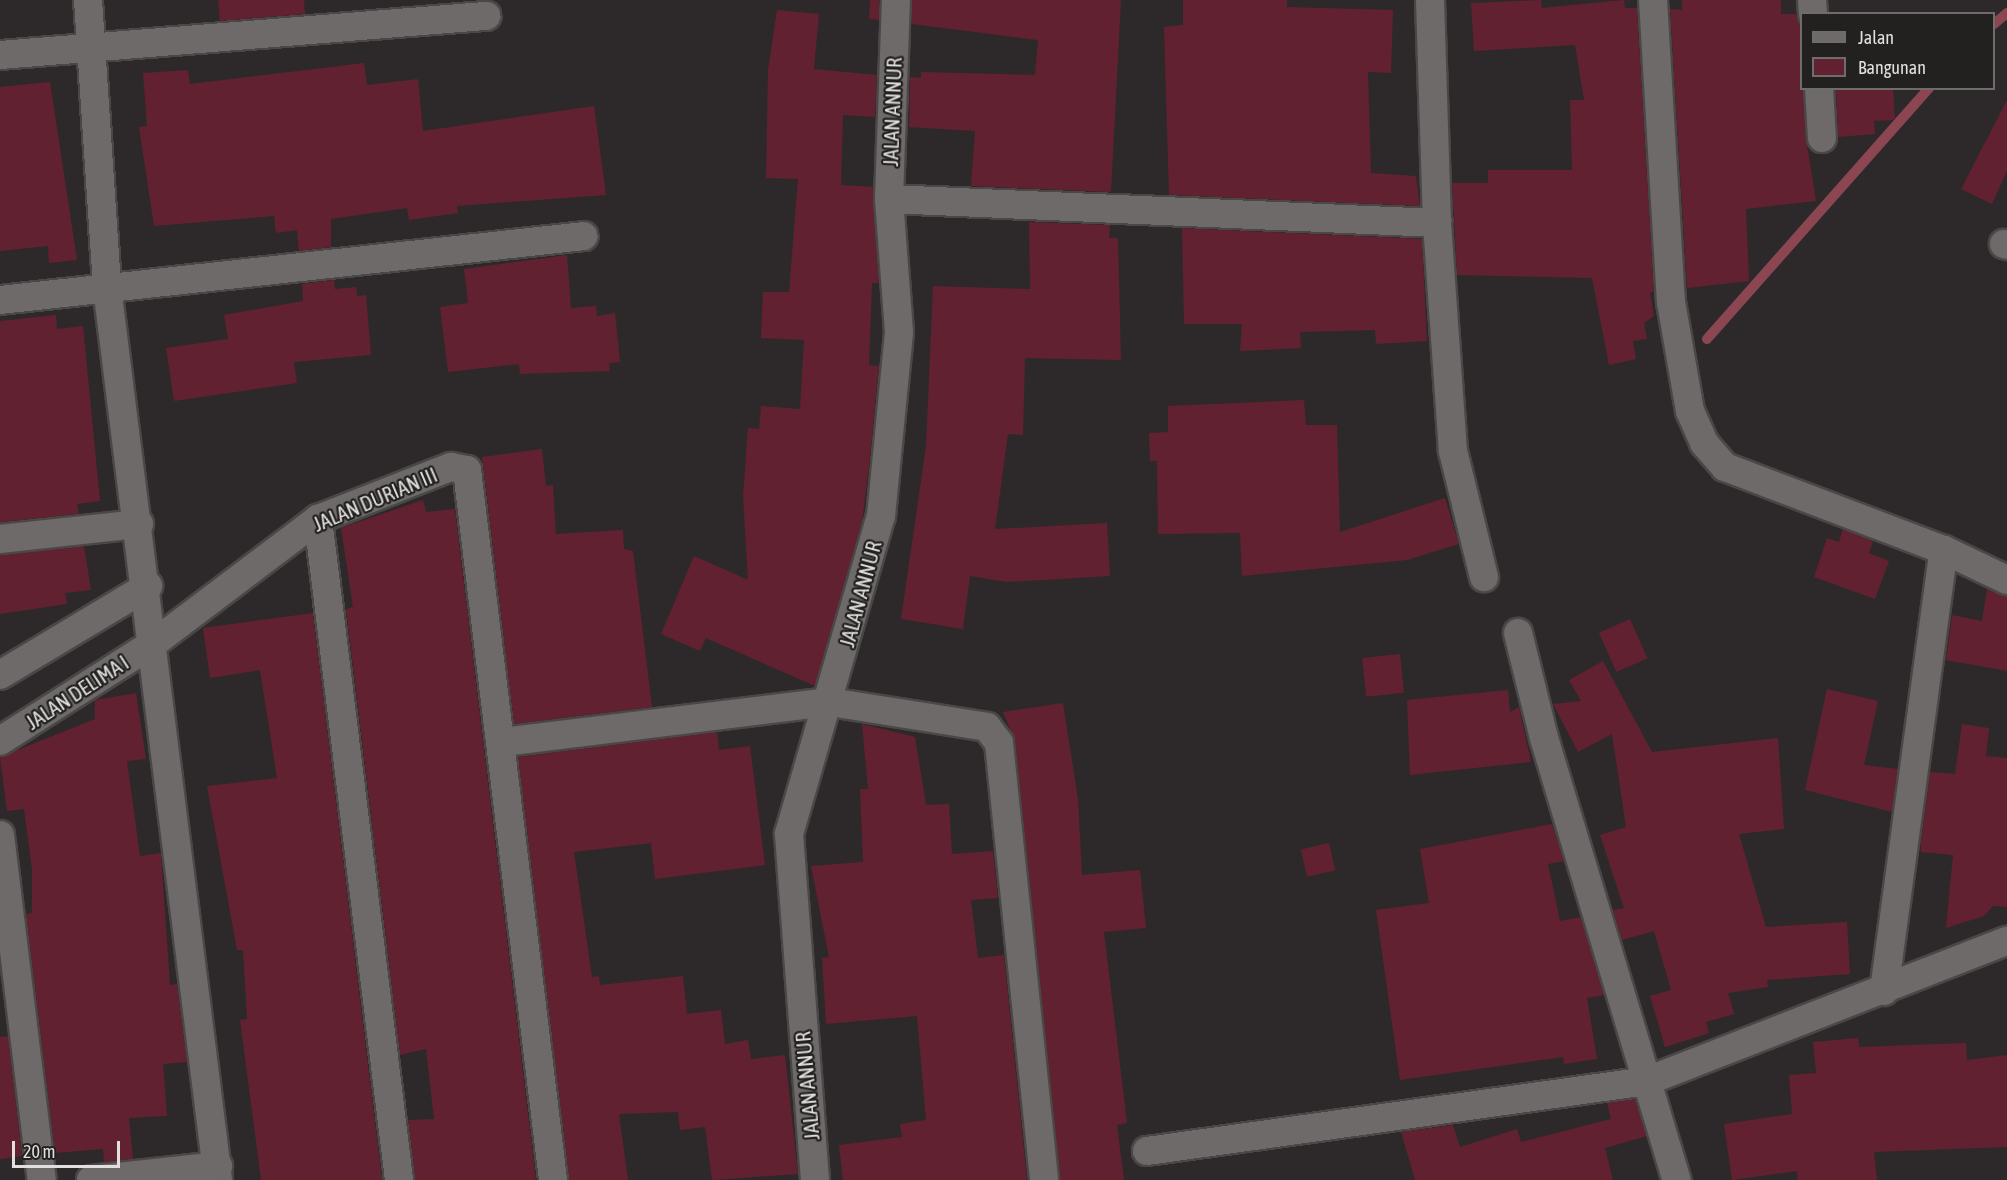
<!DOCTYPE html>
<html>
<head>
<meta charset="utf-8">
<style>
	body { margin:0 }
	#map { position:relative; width:2007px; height:1180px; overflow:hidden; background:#2d292a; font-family:"Asap Condensed",sans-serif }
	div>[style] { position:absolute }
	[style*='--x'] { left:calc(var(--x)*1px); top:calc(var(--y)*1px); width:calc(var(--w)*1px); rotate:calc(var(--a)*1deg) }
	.stream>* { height:10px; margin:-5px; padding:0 5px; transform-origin:5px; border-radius:5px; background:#8b4652 }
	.building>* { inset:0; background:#622130; transform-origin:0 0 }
	.roads { filter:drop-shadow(2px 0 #4a4747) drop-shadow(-2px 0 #4a4747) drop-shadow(0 2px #4a4747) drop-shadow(0 -2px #4a4747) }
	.minor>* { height:28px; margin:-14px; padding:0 14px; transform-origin:14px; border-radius:14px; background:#6e6a6a }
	span { translate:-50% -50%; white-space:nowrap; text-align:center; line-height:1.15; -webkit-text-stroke:4.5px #232020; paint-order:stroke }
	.street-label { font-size:21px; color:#e1dfdf }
	.legend { position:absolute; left:1800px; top:12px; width:195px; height:78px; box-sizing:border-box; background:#232020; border:2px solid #6f6c6c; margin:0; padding:8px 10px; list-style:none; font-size:18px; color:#e1dfdf }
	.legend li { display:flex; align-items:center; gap:12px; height:30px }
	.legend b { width:30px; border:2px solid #6f6c6c }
	.scale { position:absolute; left:12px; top:1141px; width:108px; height:27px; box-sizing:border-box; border:3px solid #e1dfdf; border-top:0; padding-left:8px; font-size:18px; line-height:21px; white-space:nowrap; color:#e1dfdf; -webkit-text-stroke:4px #232020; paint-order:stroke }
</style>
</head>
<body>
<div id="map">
	<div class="stream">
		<div style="--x:1994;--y:24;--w:17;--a:-40"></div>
		<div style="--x:1707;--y:339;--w:335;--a:-48.5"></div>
	</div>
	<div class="building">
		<div style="clip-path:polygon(218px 0,304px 0,305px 14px,220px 21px)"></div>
		<div style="clip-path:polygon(870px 0,879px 0,879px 20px,869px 19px)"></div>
		<div style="clip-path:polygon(912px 0,1121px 0,1111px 192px,971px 186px,975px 131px,909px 127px,910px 77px,921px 78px,921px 72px,1035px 75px,1038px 40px,912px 24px)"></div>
		<div style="clip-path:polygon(1183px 0,1287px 0,1287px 7px,1393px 10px,1391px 73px,1368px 72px,1371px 173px,1416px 176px,1420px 206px,1169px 195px,1164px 27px,1183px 25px)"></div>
		<div style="clip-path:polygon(1541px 0,1542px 8px,1624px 0,1625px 8px,1637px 8px,1654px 292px,1650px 292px,1654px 316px,1644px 323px,1647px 339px,1633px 341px,1636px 359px,1609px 365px,1592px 278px,1457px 275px,1452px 183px,1488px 183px,1488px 170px,1572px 170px,1570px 100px,1584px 100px,1575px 45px,1474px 51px,1471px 3px)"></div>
		<div style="clip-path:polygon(1682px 0,1781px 0,1781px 14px,1796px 14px,1802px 25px,1806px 139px,1816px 201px,1746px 209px,1749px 281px,1687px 288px,1670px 9px,1682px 10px)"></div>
		<div style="clip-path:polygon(777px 10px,819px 14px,814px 69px,877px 75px,875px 117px,843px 115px,841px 185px,873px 187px,879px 283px,872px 283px,869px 365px,879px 366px,869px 466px,862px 522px,815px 686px,706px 638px,700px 651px,661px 634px,694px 556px,748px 580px,743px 496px,748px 428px,759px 429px,761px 406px,800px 409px,804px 340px,761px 338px,763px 292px,789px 292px,798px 179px,766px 178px,768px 70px)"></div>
		<div style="clip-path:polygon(364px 63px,367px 85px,418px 79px,423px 131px,594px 106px,606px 195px,457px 206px,458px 213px,409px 220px,407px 208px,331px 219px,331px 247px,299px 251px,297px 230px,276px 233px,274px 216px,154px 226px,139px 127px,147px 126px,143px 73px,188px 70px,190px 84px)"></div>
		<div style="clip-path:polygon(50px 82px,77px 260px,49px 263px,48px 246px,0 251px,0 87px)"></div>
		<div style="clip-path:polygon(1836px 88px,1893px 88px,1895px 120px,1874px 121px,1875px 134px,1838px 137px)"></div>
		<div style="clip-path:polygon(2007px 100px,2007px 171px,1992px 204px,1961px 189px)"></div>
		<div style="clip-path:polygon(1029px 222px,1110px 225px,1109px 238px,1118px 238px,1121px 360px,1025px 358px,1023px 435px,1008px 434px,995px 529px,1107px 523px,1110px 576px,1006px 582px,970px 576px,963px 629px,901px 619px,926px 446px,933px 286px,1030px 289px)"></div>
		<div style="clip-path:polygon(1182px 228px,1422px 239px,1427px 341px,1376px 344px,1375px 330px,1300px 332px,1301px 348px,1240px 351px,1242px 324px,1184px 324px)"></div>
		<div style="clip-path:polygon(567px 255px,571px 308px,596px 306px,597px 316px,615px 313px,620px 362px,609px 363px,610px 371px,520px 374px,519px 364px,448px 372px,440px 307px,468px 303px,464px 269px)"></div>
		<div style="clip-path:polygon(334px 280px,335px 289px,356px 287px,357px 296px,366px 295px,371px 355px,294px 362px,297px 383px,174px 401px,166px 348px,228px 339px,224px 315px,303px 301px,302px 284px)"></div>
		<div style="clip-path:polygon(56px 315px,57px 329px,83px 326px,100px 501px,77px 504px,79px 514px,0 522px,0 321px)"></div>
		<div style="clip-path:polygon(1304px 400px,1306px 425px,1337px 425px,1340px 532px,1445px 498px,1459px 544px,1407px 560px,1242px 576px,1240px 533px,1158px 534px,1157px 461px,1150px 461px,1149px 433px,1168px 432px,1168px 406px)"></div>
		<div style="clip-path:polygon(542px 449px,546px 486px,553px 485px,556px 534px,623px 530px,624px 549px,633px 551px,652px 707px,514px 724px,482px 457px)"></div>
		<div style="clip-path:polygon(423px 500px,426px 512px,455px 509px,536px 1180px,415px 1180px,408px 1120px,434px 1119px,426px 1049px,400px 1055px,346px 609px,353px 607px,341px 528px)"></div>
		<div style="clip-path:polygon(1843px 529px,1873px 541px,1869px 553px,1889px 561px,1875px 599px,1814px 577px,1827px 538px,1839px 542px)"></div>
		<div style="clip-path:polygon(84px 546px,91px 590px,65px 593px,67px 604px,0 614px,0 555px)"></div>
		<div style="clip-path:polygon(1987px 589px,2007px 596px,2007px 671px,1946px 660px,1952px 615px,1982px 621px)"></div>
		<div style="clip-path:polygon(313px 613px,382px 1180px,261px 1180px,240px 1020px,247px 1019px,243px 950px,237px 950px,207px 786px,277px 778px,260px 670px,210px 678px,203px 628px)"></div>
		<div style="left:1630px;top:619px;width:43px;height:34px;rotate:66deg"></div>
		<div style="left:1400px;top:654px;width:39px;height:38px;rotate:84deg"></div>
		<div style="clip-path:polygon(1603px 661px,1652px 752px,1778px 738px,1784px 829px,1739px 834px,1766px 927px,1847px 922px,1850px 974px,1767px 980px,1768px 987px,1728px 993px,1734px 1014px,1706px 1022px,1709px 1033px,1665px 1047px,1650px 996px,1671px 990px,1654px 931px,1622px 940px,1613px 910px,1624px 908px,1600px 835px,1626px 827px,1612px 734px,1578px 752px,1553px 704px,1581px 701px,1569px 680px)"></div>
		<div style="clip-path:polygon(1827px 689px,1878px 701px,1864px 765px,1898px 769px,1892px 812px,1805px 790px)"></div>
		<div style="clip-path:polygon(1508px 690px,1510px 712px,1519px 707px,1531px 762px,1410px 775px,1407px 700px)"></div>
		<div style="clip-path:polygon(136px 693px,146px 759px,127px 761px,140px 856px,161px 853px,170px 985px,177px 984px,187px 1062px,163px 1064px,167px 1116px,129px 1118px,133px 1159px,104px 1162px,103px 1149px,55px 1153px,26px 914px,32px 913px,32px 870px,24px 809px,7px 811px,0 757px,95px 719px,95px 700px)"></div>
		<div style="clip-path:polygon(1063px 703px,1078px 799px,1082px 875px,1140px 870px,1146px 928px,1104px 932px,1127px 1123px,1117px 1125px,1124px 1180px,1060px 1180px,1015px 741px,1003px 712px)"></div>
		<div style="clip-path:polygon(862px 724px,915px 737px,926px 805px,949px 804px,952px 854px,993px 851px,998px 898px,971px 900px,978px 958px,1004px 955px,1027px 1180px,843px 1180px,839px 1145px,902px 1137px,900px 1124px,926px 1120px,917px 1016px,826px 1024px,822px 958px,829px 957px,811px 866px,863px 862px,860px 789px,868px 789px)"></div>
		<div style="clip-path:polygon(1962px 724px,1989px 728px,1986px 756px,2007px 758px,2007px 907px,1993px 906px,1984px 916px,1946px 928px,1953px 855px,1921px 852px,1921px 842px,1930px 772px,1955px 774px)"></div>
		<div style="clip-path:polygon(717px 732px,719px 750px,750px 746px,765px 865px,655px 879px,651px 843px,574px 852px,592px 977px,599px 976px,600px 985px,683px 976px,687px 1014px,721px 1010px,725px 1044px,748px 1040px,751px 1059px,785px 1055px,798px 1174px,712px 1180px,705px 1127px,680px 1130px,678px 1112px,619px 1114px,628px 1180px,569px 1180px,518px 757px)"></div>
		<div style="clip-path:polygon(1552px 824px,1564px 861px,1548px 864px,1560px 921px,1581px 917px,1604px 995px,1587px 998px,1597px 1059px,1564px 1064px,1563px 1057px,1400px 1080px,1376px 910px,1429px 903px,1420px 849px)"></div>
		<div style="left:1329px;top:843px;width:28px;height:29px;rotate:77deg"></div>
		<div style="clip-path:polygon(8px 1036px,22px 1156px,0 1159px,0 1037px)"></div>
		<div style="clip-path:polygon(1858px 1038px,1859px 1047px,1966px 1043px,1967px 1060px,2007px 1055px,2007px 1147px,1874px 1152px,1877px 1180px,1798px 1180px,1797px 1171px,1732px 1180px,1724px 1124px,1792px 1114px,1789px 1075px,1816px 1073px,1813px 1042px)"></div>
		<div style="clip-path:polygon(1635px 1099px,1647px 1136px,1605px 1148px,1613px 1180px,1415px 1180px,1401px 1132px,1453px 1125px,1460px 1147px,1517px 1129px,1521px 1142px,1611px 1119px,1607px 1103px)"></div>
	</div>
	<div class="roads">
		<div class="minor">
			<div style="--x:88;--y:0;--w:288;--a:86.2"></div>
			<div style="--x:107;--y:287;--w:900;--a:82.91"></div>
			<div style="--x:1430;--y:0;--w:223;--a:88.2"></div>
			<div style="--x:1437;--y:223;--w:229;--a:86"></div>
			<div style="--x:1453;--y:451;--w:130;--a:76.2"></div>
			<div style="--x:1653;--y:0;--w:303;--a:86.6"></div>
			<div style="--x:1671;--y:302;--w:111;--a:80.1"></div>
			<div style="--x:1690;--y:411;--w:35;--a:66"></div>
			<div style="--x:1704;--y:443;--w:32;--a:49"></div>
			<div style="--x:1725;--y:467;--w:234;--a:20.8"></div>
			<div style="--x:1812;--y:0;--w:14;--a:86"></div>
			<div style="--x:0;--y:55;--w:488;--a:-4.6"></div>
			<div style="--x:1819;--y:88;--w:50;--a:86.6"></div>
			<div style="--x:889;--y:199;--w:549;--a:2.51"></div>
			<div style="--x:2004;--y:244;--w:3;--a:18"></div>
			<div style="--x:0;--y:300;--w:587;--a:-6.25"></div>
			<div style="--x:318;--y:519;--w:666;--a:83.01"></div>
			<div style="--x:0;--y:539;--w:140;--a:-6.2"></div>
			<div style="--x:1518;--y:633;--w:108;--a:76.1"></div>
			<div style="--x:1544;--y:738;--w:462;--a:73.3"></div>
			<div style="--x:0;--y:675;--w:173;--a:-31"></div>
			<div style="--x:0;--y:741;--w:183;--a:-32.5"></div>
			<div style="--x:154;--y:643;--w:206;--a:-37.1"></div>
			<div style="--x:318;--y:519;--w:143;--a:-21.4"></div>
			<div style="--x:451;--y:467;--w:16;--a:11"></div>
			<div style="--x:467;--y:470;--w:715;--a:83.09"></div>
			<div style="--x:503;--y:742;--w:329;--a:-7"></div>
			<div style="--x:830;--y:702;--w:159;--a:9"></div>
			<div style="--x:987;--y:727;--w:20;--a:53"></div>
			<div style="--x:999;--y:743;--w:439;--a:84.1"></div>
			<div style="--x:0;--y:835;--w:348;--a:83.1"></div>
			<div style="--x:1884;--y:991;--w:445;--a:-82.3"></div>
			<div style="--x:1944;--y:550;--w:70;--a:25.5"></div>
			<div style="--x:1147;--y:1151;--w:505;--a:-7.97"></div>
			<div style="--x:1647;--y:1081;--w:386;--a:-21.3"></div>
			<div style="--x:91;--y:1180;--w:128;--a:-6.3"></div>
			<div style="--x:815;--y:1180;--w:347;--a:-94.3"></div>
			<div style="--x:789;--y:834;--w:331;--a:-73.9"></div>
			<div style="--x:881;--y:516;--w:185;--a:-84.4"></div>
			<div style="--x:899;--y:332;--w:133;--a:-94.3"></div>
			<div style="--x:889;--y:199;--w:199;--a:-88"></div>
		</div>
	</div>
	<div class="street-label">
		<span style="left:892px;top:112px;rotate:-88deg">JALAN ANNUR</span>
		<span style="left:375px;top:499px;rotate:-23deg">JALAN DURIAN III</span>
		<span style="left:860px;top:594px;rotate:-75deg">JALAN ANNUR</span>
		<span style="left:77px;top:692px;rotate:-33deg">JALAN DELIMA I</span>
		<span style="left:807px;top:1086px;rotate:-95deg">JALAN ANNUR</span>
	</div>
	<ul class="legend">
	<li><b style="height:8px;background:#6e6a6a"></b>Jalan</li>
	<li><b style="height:16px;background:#622130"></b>Bangunan</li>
	</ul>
	<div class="scale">20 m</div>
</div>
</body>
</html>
